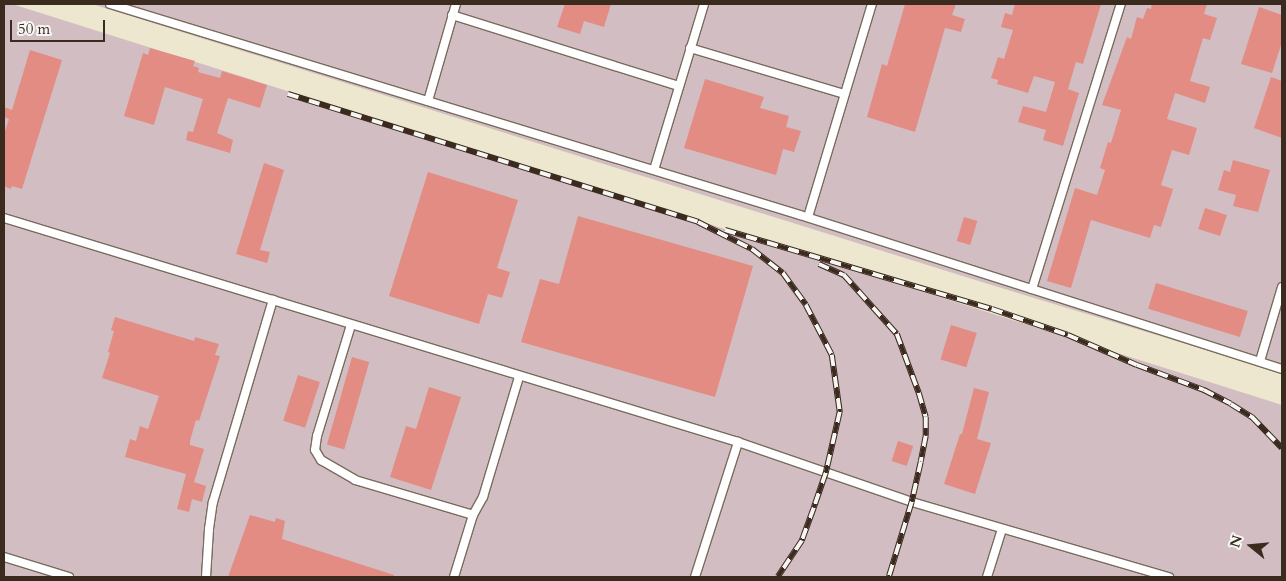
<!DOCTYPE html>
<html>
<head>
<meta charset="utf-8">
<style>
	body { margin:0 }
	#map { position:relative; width:1286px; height:581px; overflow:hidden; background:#ece7ce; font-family:Cardo,serif }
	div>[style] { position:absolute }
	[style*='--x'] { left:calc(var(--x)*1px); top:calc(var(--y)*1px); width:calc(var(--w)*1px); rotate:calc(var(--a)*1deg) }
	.industrial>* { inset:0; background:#d2bec2 }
	.building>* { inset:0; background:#e28c83; transform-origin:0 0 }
	.roads { filter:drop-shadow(1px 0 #796c5c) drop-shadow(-1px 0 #796c5c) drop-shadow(0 1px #796c5c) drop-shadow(0 -1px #796c5c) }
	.service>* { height:8px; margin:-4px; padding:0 4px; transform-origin:4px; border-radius:4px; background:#fff }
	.rail>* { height:5.5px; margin-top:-2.75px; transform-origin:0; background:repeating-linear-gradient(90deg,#f6f6f2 0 11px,#3b2a1e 0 22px); box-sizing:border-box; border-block:1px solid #3b2a1e }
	span { translate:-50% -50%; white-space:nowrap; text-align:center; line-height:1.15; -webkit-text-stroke:4px #f6f6f2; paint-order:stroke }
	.frame { position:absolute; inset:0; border:5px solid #3b2a1e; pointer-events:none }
	.north { position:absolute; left:1226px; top:521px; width:50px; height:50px; -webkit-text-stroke:4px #f6f6f2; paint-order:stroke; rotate:287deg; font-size:14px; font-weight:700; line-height:20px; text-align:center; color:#3b2a1e }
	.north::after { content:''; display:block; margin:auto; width:18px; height:22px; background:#3b2a1e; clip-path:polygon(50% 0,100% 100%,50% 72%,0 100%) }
	.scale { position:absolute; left:10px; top:20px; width:95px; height:22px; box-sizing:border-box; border:2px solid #3b2a1e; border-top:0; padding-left:6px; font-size:15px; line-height:18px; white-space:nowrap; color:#3b2a1e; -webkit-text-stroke:4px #f6f6f2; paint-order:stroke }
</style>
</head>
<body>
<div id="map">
	<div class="industrial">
		<div style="clip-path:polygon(4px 4px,12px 4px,1282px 405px,1282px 577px,4px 577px)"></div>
		<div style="clip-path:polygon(92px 4px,1282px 4px,1282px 373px,985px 283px)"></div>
	</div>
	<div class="building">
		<div style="clip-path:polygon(565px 4px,611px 4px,604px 27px,584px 21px,580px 34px,557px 27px)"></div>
		<div style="clip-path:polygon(905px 4px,956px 4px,952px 15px,965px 19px,961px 32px,945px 28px,915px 132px,867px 117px,882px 64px,887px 66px)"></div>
		<div style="clip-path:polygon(1015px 4px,1101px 4px,1083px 64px,1076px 62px,1068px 89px,1079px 93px,1063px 146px,1043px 140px,1046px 130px,1018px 122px,1023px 106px,1046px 112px,1055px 82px,1034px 76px,1028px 93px,997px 84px,998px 80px,991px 78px,998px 57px,1004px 59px,1013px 30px,1001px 27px,1005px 13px,1012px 15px)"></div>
		<div style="clip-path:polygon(1152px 4px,1207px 4px,1204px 14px,1217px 18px,1210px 40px,1203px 38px,1190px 81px,1210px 87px,1205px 103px,1175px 93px,1167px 119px,1197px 128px,1189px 155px,1172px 150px,1161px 185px,1173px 189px,1161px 227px,1154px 225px,1150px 238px,1091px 220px,1071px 288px,1047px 281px,1075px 188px,1097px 195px,1105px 170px,1100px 168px,1108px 142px,1111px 143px,1121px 110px,1102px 105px,1127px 37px,1131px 39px,1137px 17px,1143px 19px,1147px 8px,1151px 9px)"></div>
		<div style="clip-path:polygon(1259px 7px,1282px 15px,1282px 42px,1272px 73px,1241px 64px)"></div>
		<div style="clip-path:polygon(150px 48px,195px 61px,193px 66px,199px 68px,198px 72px,220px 78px,222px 71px,267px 85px,260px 108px,228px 98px,217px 133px,233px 140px,230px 153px,186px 140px,188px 131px,193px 132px,203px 99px,165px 87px,154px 125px,124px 116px,143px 53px,148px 55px)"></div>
		<div style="clip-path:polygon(30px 50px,62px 60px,22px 189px,12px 186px,11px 189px,4px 186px,4px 134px,9px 119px,4px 117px,4px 107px,12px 110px)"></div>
		<div style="clip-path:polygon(1271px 77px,1282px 81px,1282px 138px,1254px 128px)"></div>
		<div style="clip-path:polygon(705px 79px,764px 97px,760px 108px,789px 116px,786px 127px,801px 131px,794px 152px,783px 149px,776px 175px,684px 148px)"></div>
		<div style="clip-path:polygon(1233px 160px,1270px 170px,1258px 212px,1233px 206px,1236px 195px,1218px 190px,1224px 170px,1230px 172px)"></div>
		<div style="clip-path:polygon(264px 163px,284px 170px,260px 250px,270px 252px,267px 263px,236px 254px)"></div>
		<div style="clip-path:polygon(428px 172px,518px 200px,497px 268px,510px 272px,502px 298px,488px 294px,479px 324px,389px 296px)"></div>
		<div style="left:1205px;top:208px;width:23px;height:22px;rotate:18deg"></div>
		<div style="clip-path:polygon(578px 216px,753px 266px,715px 397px,521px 342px,540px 279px,559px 284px)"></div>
		<div style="left:964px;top:217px;width:14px;height:25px;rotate:17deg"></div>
		<div style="left:1156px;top:283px;width:96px;height:27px;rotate:17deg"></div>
		<div style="clip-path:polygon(115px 317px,194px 341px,195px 337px,219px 344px,215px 355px,220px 356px,199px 421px,196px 420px,190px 441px,190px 445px,204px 449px,194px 482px,206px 486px,202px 502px,192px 499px,189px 512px,177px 509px,186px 474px,125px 457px,130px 439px,136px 441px,140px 426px,148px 429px,159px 396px,102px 378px,110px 353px,108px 352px,114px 331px,111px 330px)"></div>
		<div style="left:951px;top:325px;width:27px;height:36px;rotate:17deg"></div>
		<div style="left:352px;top:357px;width:18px;height:91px;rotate:16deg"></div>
		<div style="left:298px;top:375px;width:23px;height:48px;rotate:18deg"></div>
		<div style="clip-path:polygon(429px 387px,461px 397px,431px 490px,390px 477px,406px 426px,416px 429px)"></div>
		<div style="clip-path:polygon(974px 388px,989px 392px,977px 439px,991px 443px,975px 494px,944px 484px,960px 434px,962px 434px)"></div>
		<div style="left:898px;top:441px;width:16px;height:21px;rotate:18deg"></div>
		<div style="clip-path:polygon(250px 515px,275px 522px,276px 518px,285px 521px,282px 539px,394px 575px,394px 577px,228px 577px)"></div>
	</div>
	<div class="roads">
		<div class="service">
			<div style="--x:110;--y:4;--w:722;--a:17"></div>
			<div style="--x:800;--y:215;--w:506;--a:17.72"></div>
			<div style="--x:452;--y:15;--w:238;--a:17.4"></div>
			<div style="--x:690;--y:48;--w:161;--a:16.6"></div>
			<div style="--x:428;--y:101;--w:101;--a:-73.9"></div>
			<div style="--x:654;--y:170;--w:173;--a:-73.2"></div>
			<div style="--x:808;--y:217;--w:222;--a:-73.3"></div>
			<div style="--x:4;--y:218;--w:767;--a:16.97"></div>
			<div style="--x:738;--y:442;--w:184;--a:19"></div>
			<div style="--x:912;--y:502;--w:268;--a:16.3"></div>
			<div style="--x:1032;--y:289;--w:299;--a:-72.7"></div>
			<div style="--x:351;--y:325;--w:116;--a:107"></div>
			<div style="--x:317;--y:436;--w:14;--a:98"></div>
			<div style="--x:315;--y:450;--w:12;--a:59"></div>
			<div style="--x:321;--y:460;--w:39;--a:30"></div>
			<div style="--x:355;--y:480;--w:123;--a:16.5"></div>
			<div style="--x:1260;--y:361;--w:77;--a:-73.4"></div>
			<div style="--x:4;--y:557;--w:68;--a:17.1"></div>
			<div style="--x:206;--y:577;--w:48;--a:-86.4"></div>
			<div style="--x:209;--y:529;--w:27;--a:-82"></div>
			<div style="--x:213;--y:502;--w:211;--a:-73.5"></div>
			<div style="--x:454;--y:577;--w:65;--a:-73"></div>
			<div style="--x:473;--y:515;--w:21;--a:-61"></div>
			<div style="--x:483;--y:497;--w:125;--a:-73.3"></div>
			<div style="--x:695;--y:577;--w:142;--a:-72.3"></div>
			<div style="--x:987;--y:577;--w:50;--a:-72.6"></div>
		</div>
	</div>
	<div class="rail">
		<div style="--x:288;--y:94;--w:430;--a:17.3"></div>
		<div style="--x:698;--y:222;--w:60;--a:26.6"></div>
		<div style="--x:752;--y:249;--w:39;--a:38"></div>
		<div style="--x:783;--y:273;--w:39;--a:54"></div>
		<div style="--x:806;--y:305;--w:56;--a:62.5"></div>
		<div style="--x:832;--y:355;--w:58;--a:82"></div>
		<div style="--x:840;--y:412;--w:63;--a:102.9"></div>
		<div style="--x:826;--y:473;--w:37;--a:109"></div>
		<div style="--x:814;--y:508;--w:35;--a:110"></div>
		<div style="--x:802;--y:541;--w:43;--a:123.7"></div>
		<div style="--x:725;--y:230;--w:278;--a:16.5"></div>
		<div style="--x:992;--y:309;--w:80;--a:18.9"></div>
		<div style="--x:1068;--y:335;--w:75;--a:23.5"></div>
		<div style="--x:1137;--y:365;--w:72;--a:20.5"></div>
		<div style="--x:1204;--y:390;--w:30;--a:27"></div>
		<div style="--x:1231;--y:404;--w:25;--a:32"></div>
		<div style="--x:1252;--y:417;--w:43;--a:45.9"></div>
		<div style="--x:819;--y:264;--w:27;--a:24"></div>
		<div style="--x:844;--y:275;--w:79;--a:48.1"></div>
		<div style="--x:897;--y:334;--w:63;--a:69.6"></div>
		<div style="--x:919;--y:393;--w:25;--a:74"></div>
		<div style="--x:926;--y:417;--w:19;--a:90"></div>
		<div style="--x:926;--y:436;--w:26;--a:101"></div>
		<div style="--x:921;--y:462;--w:41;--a:102.7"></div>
		<div style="--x:912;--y:502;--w:78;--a:107"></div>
	</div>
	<div class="frame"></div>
	<div class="north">N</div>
	<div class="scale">50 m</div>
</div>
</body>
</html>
